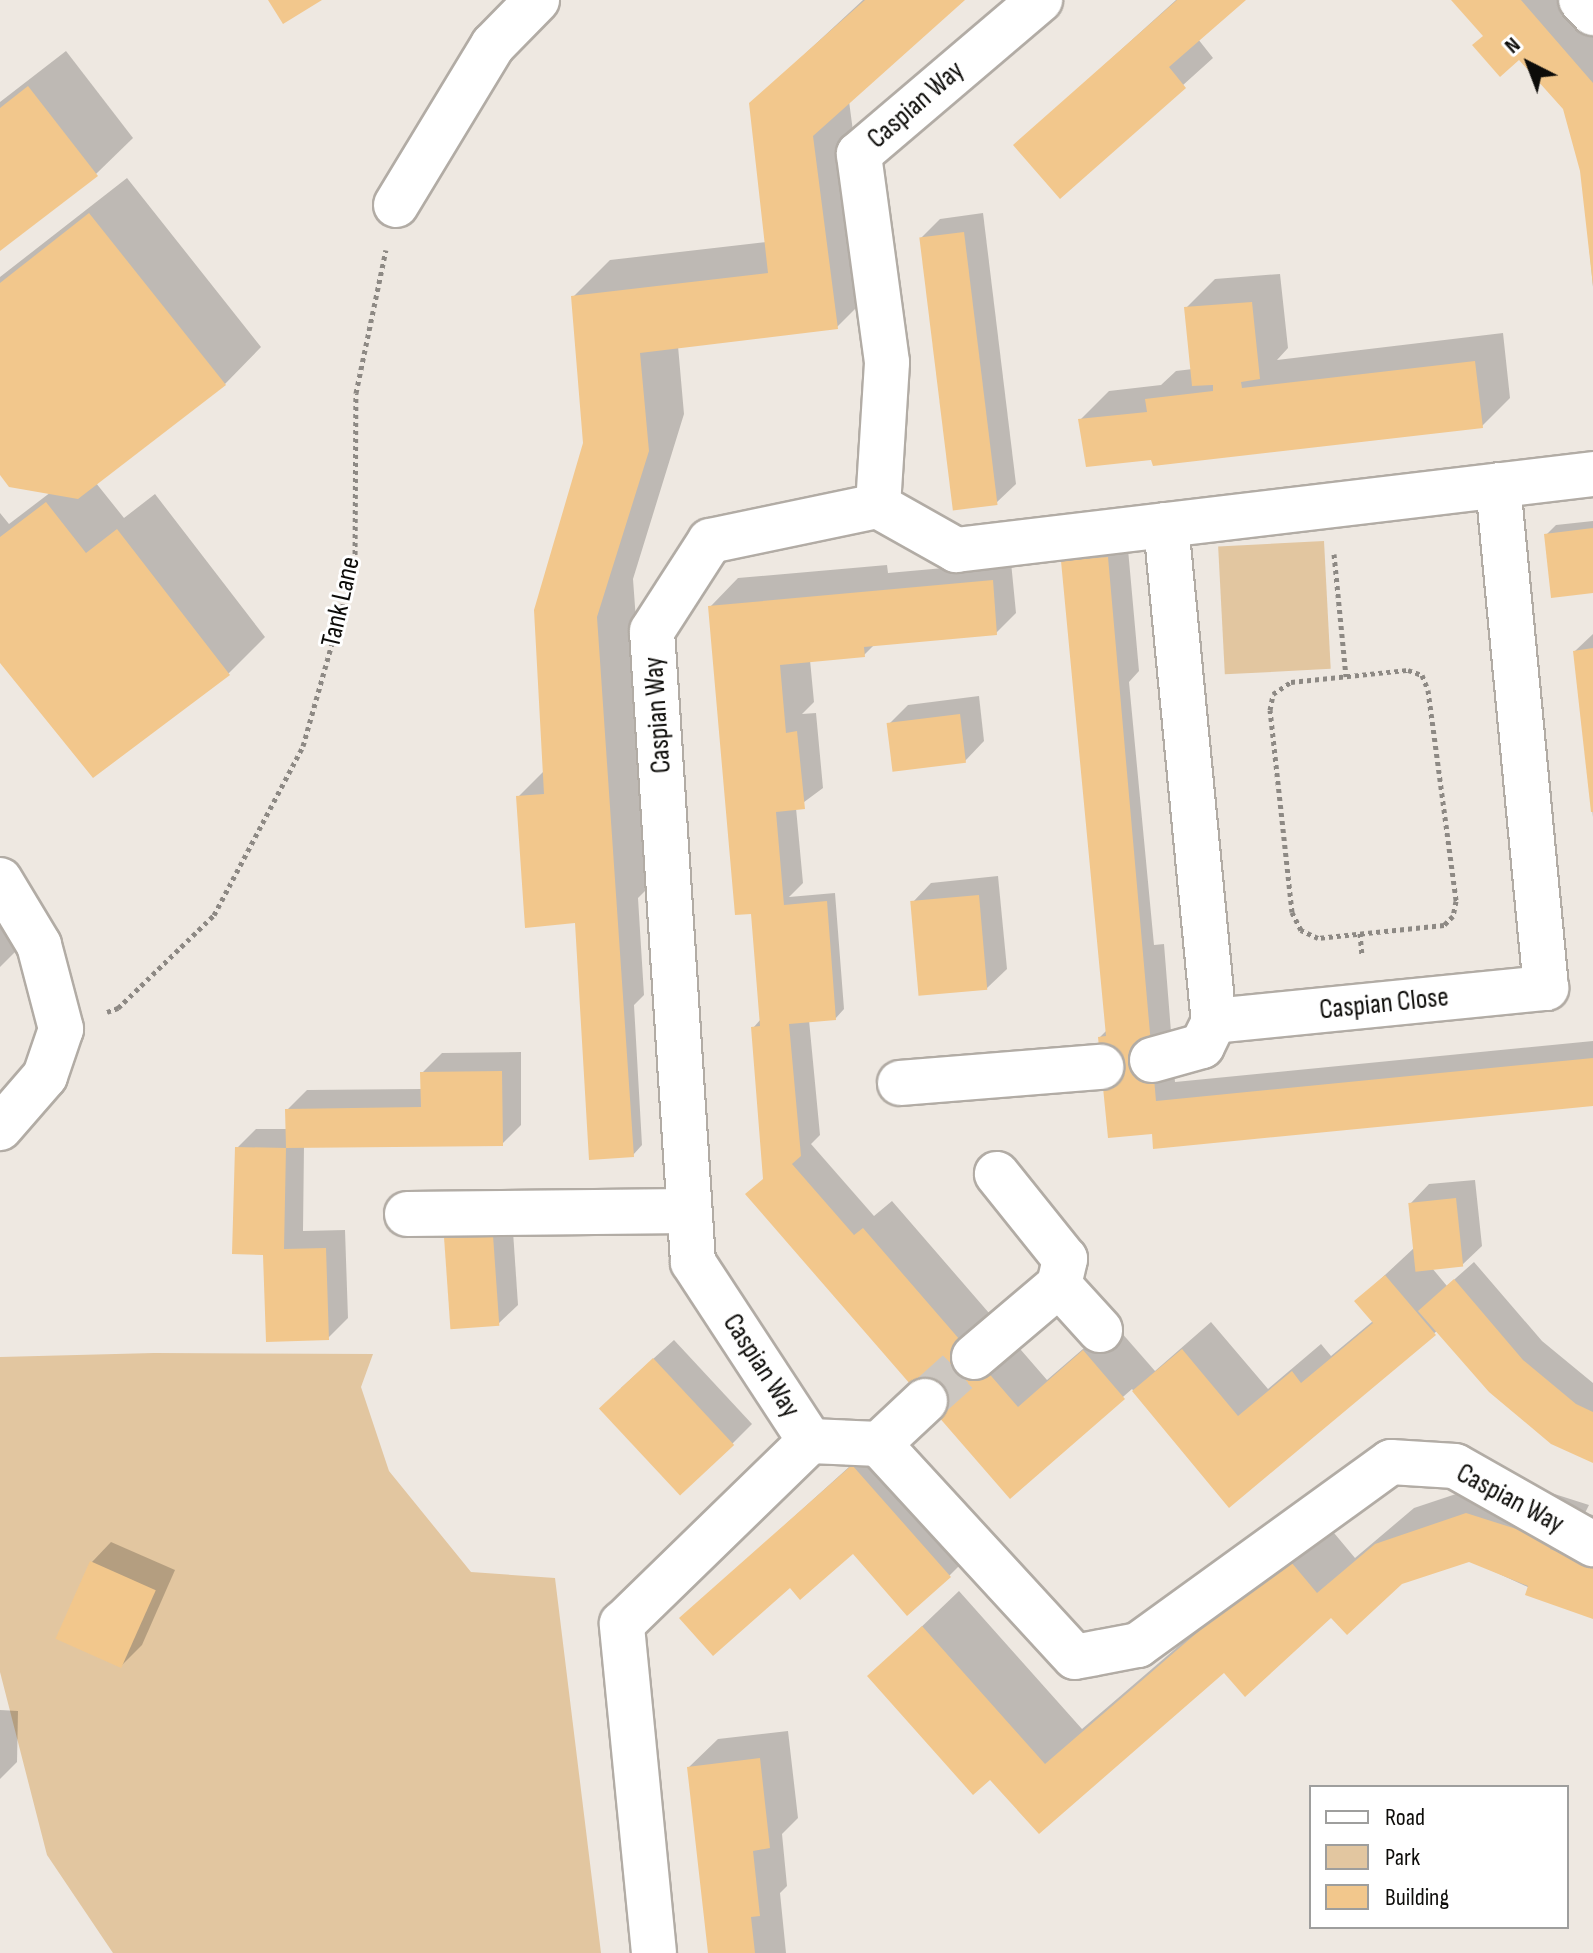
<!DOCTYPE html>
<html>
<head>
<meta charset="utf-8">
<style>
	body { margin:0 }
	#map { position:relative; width:1593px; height:1953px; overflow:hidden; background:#eee8e1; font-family:"Sofia Sans Condensed",sans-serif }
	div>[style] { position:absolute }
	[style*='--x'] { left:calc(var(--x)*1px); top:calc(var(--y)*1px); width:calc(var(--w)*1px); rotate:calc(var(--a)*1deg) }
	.green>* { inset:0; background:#e2c6a0; transform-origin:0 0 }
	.shadow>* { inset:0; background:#0003 }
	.building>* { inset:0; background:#f2c78c; transform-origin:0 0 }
	.minor-tunnel>* { height:44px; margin-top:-22px; transform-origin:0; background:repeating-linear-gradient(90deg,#ccc7c1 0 44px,transparent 0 66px) }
	.path>* { height:5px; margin-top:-2.5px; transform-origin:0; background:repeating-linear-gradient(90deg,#8d8984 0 4px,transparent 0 8px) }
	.roads { filter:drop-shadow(2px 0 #b2aca5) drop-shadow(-2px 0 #b2aca5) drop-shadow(0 2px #b2aca5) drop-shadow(0 -2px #b2aca5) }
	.minor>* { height:44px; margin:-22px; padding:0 22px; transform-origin:22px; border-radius:22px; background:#fff }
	span { translate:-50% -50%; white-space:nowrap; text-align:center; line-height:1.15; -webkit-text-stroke:6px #fff; paint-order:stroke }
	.street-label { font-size:28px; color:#0d0c09 }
	.legend { position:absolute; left:1309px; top:1785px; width:260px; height:144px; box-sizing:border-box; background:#fff; border:2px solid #9e9e9d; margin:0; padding:10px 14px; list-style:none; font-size:24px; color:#0d0c09 }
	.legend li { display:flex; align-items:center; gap:16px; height:40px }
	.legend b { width:40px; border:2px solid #9e9e9d }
	.north { position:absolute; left:1489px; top:24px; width:80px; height:80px; -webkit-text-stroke:6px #fff; paint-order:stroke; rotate:318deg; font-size:22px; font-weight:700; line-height:32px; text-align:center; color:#0d0c09 }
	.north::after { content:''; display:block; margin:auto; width:28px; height:36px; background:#0d0c09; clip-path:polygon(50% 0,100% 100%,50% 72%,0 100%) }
</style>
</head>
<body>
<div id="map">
	<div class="green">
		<div style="left:1324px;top:541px;width:128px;height:106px;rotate:87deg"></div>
		<div style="clip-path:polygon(154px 1353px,373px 1354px,361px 1387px,389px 1471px,471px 1572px,555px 1578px,601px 1953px,113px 1953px,47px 1855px,0 1672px,0 1357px)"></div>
	</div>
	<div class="shadow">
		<div style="clip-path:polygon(863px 0,962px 0,849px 101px,874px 290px,837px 327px,678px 346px,684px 414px,633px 579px,655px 881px,638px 898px,644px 995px,634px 1005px,642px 1145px,633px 1155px,577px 921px,518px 797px,544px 771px,585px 444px,573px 297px,610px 260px,767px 242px,751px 104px)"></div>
		<div style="clip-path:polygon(1176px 0,1243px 0,1198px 39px,1213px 58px,1060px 196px,1016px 145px)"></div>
		<div style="clip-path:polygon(1454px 0,1574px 0,1593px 22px,1593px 287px,1582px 170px,1565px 108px,1520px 58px)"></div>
		<div style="clip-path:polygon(66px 51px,133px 138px,96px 174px,0 247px,0 102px)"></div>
		<div style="clip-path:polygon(127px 178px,261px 347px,225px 384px,96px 483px,124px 518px,155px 494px,265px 637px,229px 673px,93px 775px,0 660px,0 513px,9px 524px,51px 492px,0 471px,0 277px)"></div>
		<div style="clip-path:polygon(983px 213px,1016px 484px,996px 503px,921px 238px,940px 219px)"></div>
		<div style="clip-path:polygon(1280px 274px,1288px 348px,1277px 360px,1503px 333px,1510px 398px,1482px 426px,1153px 458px,1080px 420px,1109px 391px,1161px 385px,1176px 371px,1193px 369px,1186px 308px,1215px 279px)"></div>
		<div style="clip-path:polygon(1593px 521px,1593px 591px,1546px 535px,1556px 525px)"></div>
		<div style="clip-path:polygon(1127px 538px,1139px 671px,1129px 682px,1154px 945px,1164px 944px,1175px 1082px,1593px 1041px,1593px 1105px,1154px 1132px,1100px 1037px,1107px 1030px,1063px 562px,1082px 542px)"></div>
		<div style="clip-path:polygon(1011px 562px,1016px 613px,996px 633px,875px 644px,864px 655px,810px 660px,814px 702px,802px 714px,816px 713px,823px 788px,796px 808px,803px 883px,789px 897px,835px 893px,844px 1009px,835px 1019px,809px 1020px,820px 1135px,811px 1144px,874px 1216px,892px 1201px,1047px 1380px,1113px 1323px,1155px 1371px,1211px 1322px,1268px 1389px,1321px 1344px,1331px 1356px,1373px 1321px,1357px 1301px,1414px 1248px,1410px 1204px,1429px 1184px,1475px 1180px,1482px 1246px,1462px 1265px,1432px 1268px,1447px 1286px,1474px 1262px,1542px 1341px,1593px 1383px,1593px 1461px,1438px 1330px,1230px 1505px,1132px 1389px,1010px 1496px,765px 1178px,753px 1028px,761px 1019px,753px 909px,710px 607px,738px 578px,887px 565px,888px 573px)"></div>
		<div style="clip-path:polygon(1593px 634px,1593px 817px,1575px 651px)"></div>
		<div style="clip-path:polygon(979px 696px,984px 741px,965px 761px,889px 724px,908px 705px)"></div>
		<div style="clip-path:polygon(998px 876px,1007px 969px,987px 988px,912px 903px,931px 883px)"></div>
		<div style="clip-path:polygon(0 924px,18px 949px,0 967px)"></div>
		<div style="clip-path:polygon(521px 1052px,521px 1125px,502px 1144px,304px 1146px,303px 1231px,345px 1230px,348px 1318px,328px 1338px,265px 1253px,237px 1148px,256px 1129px,288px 1129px,287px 1110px,307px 1090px,422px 1089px,422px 1073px,442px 1053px)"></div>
		<div style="clip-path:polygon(511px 1202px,518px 1305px,498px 1324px,445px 1225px)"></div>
		<div style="clip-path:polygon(674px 1340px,752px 1424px,732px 1444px,621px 1388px)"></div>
		<div style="clip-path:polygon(881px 1438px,978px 1547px,949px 1576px,853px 1551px,790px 1585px,682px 1618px)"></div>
		<div style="clip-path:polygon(1504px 1478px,1589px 1505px,1585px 1513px,1593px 1515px,1593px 1617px,1469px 1560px,1401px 1582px,1224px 1670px,1039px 1832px,990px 1777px,870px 1676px,959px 1591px,1082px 1729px,1324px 1521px,1355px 1558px,1414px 1508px)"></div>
		<div style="clip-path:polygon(111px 1542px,175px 1570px,142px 1645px,122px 1665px,60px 1638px,92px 1562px)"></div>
		<div style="clip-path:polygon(0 1710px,18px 1711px,17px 1762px,0 1779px)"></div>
		<div style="clip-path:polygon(788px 1731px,798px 1818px,782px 1834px,787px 1886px,780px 1893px,786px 1953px,710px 1953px,689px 1767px,718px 1739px)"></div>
	</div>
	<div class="building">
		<div style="clip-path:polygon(268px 0,322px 0,283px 24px)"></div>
		<div style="clip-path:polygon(865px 0,965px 0,813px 136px,838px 329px,640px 353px,649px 451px,597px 617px,634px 1157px,589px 1160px,575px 923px,525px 928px,516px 796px,544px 794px,534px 610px,583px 443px,571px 296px,768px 273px,749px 103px)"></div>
		<div style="clip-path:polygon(1177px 0,1246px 0,1169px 67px,1186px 88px,1060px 199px,1013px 145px)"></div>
		<div style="clip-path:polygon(1451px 0,1521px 0,1593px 83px,1593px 286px,1580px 171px,1563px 109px,1519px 60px,1500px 77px,1472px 45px,1483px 36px)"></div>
		<div style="clip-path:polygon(28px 86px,98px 176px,0 251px,0 108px)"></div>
		<div style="clip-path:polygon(89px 213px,226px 385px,78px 499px,9px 487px,0 475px,0 283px)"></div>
		<div style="left:964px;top:232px;width:275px;height:45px;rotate:83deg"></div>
		<div style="clip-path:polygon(1252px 302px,1260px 379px,1241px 382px,1242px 388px,1475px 361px,1483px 428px,1153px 466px,1151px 460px,1086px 467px,1078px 419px,1147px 412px,1145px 399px,1213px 391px,1213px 385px,1192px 386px,1184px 307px)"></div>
		<div style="clip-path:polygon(46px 502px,86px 553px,117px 529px,230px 675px,93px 778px,0 663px,0 537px)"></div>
		<div style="clip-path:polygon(1593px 528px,1593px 593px,1551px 598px,1544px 534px)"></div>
		<div style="clip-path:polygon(1108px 557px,1156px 1101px,1593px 1058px,1593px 1106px,1153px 1149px,1152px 1134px,1108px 1138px,1098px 1037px,1106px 1036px,1061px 561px)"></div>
		<div style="clip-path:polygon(993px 580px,997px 635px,864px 647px,865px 657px,780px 665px,786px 733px,797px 731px,805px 809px,776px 812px,784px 905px,827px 901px,836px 1020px,789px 1024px,801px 1156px,792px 1164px,854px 1235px,863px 1228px,1018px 1407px,1083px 1350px,1125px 1399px,1010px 1499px,745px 1194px,763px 1179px,751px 1027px,760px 1026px,751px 914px,735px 915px,708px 606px)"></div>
		<div style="clip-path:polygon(1593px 648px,1593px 812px,1591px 812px,1573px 651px)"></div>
		<div style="left:960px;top:714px;width:49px;height:74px;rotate:83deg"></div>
		<div style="left:979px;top:895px;width:95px;height:69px;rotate:85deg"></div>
		<div style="clip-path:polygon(502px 1071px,503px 1146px,286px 1148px,285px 1109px,421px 1107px,420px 1072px)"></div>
		<div style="clip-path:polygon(235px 1147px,286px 1148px,284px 1249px,326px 1248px,329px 1340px,266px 1342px,263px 1255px,232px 1254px)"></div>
		<div style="left:1456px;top:1198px;width:69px;height:48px;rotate:84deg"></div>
		<div style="left:492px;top:1221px;width:105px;height:49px;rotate:86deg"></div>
		<div style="clip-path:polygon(1385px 1275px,1436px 1335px,1229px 1508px,1132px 1391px,1182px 1349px,1238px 1416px,1292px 1371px,1301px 1383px,1373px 1323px,1354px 1301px)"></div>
		<div style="clip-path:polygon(1454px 1279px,1523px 1360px,1576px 1404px,1593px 1412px,1593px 1463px,1551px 1444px,1489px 1392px,1418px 1311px)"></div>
		<div style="left:653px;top:1358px;width:119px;height:74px;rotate:47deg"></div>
		<div style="clip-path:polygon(852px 1465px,951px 1577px,907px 1616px,853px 1554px,800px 1600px,790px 1588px,713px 1656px,679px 1618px)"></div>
		<div style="clip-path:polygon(1466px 1513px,1554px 1541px,1550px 1549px,1593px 1565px,1593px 1619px,1525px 1595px,1528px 1586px,1469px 1562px,1402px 1584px,1347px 1635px,1331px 1618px,1245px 1697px,1224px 1673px,1039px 1834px,990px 1780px,973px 1795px,867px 1676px,922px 1626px,1045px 1764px,1286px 1556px,1317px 1593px,1375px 1544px)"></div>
		<div style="left:90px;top:1561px;width:72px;height:85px;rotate:24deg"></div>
		<div style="clip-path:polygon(760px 1758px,770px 1848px,753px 1851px,760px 1916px,751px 1917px,755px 1953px,708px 1953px,687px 1767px)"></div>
	</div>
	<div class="minor-tunnel">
		<div style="--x:925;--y:1401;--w:66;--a:-41.9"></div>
	</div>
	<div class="path">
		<div style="--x:1334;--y:554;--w:123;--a:84.4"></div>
		<div style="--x:1408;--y:670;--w:15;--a:20"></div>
		<div style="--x:1422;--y:675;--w:16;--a:68"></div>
		<div style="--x:1428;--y:690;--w:213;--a:82.4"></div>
		<div style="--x:1456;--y:901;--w:15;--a:101"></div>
		<div style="--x:1453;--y:916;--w:13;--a:135"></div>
		<div style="--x:1444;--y:925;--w:127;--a:174.1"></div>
		<div style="--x:1318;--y:938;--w:19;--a:-155"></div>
		<div style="--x:1301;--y:930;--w:20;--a:-117"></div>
		<div style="--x:1292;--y:912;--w:203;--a:-96.2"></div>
		<div style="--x:1270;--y:710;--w:16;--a:-79"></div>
		<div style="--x:1273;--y:694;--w:22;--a:-34"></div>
		<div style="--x:1291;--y:682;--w:118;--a:-5.9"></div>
		<div style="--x:1360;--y:933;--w:23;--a:85"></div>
		<div style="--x:107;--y:1012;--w:12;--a:-20"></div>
		<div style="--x:118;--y:1008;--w:134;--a:-44.1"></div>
		<div style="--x:214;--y:915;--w:191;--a:-62.2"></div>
		<div style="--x:303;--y:746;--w:191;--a:-74.2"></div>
		<div style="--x:355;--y:562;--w:169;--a:-89.7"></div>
		<div style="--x:356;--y:393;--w:146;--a:-78.2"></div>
	</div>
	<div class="roads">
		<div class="minor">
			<div style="--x:1581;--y:0;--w:18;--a:47"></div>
			<div style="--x:396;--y:205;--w:187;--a:-58.8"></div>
			<div style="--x:493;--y:45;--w:63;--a:-45.6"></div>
			<div style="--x:878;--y:506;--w:90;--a:29.4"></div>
			<div style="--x:956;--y:550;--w:642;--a:-6.8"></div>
			<div style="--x:1166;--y:525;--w:498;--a:84.5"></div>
			<div style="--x:1214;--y:1021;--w:334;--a:-5.7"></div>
			<div style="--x:1546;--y:988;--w:505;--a:-95.45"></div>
			<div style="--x:0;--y:880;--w:76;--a:59"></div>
			<div style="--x:39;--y:945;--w:87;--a:75.3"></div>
			<div style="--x:61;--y:1029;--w:50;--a:108.8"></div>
			<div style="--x:45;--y:1076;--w:69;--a:130.9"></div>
			<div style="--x:1152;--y:1060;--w:52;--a:-15.6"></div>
			<div style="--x:1202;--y:1046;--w:28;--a:-64"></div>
			<div style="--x:900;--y:1083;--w:202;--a:-4.6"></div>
			<div style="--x:407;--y:1214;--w:282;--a:-0.6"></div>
			<div style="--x:1059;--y:1285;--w:61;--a:47.7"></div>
			<div style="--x:974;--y:1357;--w:111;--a:-40.3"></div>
			<div style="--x:1059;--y:1285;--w:27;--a:-77"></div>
			<div style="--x:1065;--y:1259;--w:109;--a:-128.7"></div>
			<div style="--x:810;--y:1441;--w:214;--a:-123.2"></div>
			<div style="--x:693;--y:1262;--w:632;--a:-93.72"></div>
			<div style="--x:652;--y:631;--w:107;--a:-57.2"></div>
			<div style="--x:710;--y:541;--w:172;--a:-11.8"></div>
			<div style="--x:878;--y:506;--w:144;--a:-86.4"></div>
			<div style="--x:887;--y:362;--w:210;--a:-97.7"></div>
			<div style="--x:859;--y:154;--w:238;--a:-40.4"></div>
			<div style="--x:879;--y:1444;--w:63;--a:-43.1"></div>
			<div style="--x:654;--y:1953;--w:331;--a:-95.6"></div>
			<div style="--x:622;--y:1624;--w:262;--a:-44.2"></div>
			<div style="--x:810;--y:1441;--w:69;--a:2.5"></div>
			<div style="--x:879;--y:1444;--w:289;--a:47.4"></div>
			<div style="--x:1075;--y:1657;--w:64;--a:-10.8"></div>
			<div style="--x:1138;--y:1645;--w:312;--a:-35.9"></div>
			<div style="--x:1391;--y:1462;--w:64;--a:3.6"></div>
			<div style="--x:1455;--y:1466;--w:159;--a:29.5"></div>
		</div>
	</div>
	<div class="street-label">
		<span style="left:916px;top:105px;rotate:-41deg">Caspian Way</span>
		<span style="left:341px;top:602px;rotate:-77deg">Tank Lane</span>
		<span style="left:658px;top:715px;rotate:-94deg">Caspian Way</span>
		<span style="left:1384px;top:1004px;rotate:-6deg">Caspian Close</span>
		<span style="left:761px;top:1366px;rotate:57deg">Caspian Way</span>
		<span style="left:1510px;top:1499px;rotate:28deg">Caspian Way</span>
	</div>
	<ul class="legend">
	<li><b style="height:10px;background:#fff"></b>Road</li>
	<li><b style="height:22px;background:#e2c6a0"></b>Park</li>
	<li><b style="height:22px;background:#f2c78c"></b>Building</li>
	</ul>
	<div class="north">N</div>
</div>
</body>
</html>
